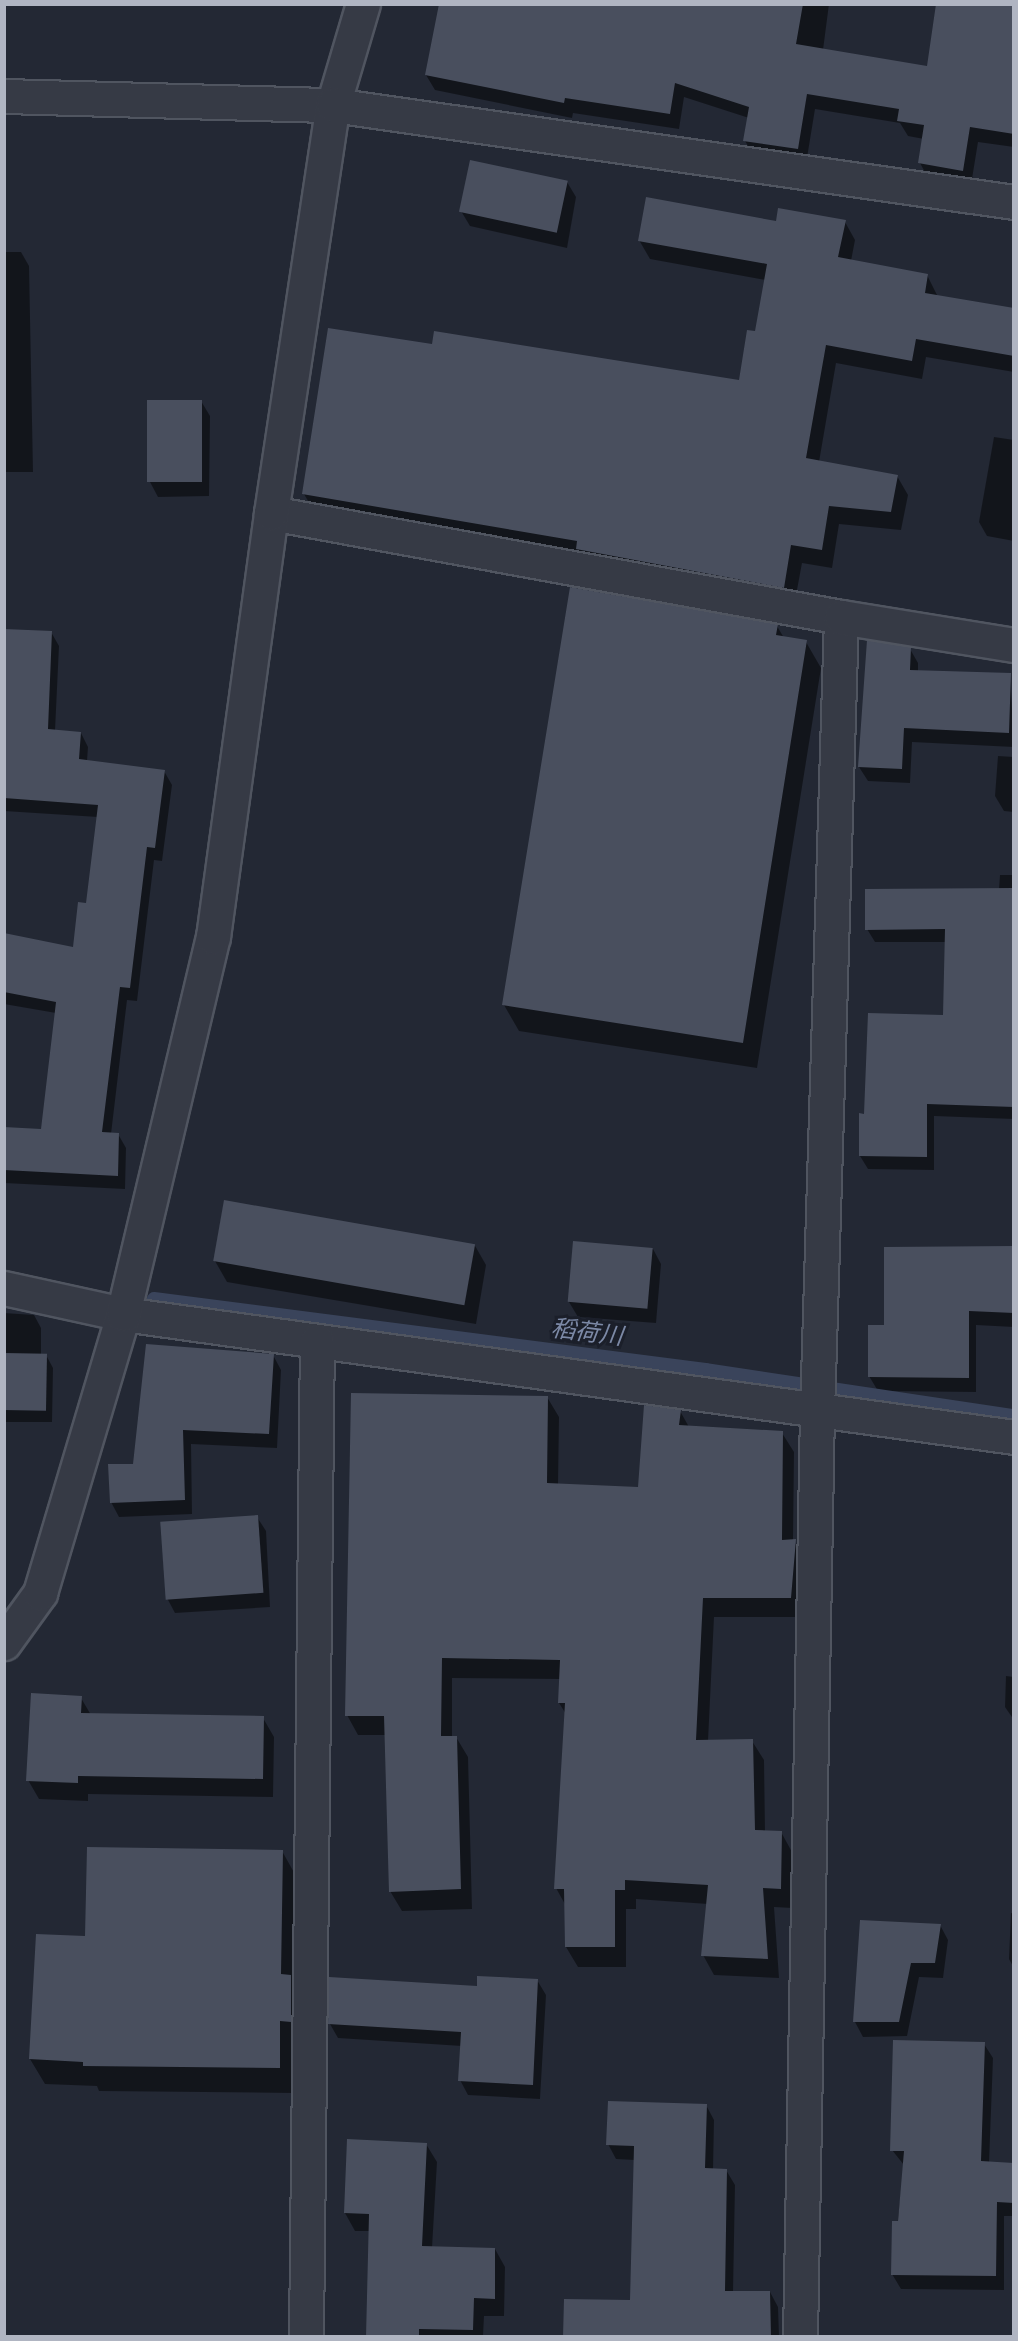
<!DOCTYPE html>
<html>
<head>
<meta charset="utf-8">
<style>
	body { margin:0 }
	#map { position:relative; width:1018px; height:2341px; overflow:hidden; background:#232834; font-family:Jost,"Noto Sans JP",sans-serif }
	div>[style] { position:absolute }
	[style*='--x'] { left:calc(var(--x)*1px); top:calc(var(--y)*1px); width:calc(var(--w)*1px); rotate:calc(var(--a)*1deg) }
	.shadow>* { inset:0; background:#0007 }
	.stream>* { height:14px; margin:-7px; padding:0 7px; transform-origin:7px; border-radius:7px; background:#3a445b }
	.building>* { inset:0; background:#494f5e; transform-origin:0 0 }
	.roads { filter:drop-shadow(2px 0 #505560) drop-shadow(-2px 0 #505560) drop-shadow(0 2px #505560) drop-shadow(0 -2px #505560) }
	.minor>* { height:33px; margin:-16.5px; padding:0 16.5px; transform-origin:16.5px; border-radius:16.5px; background:#363a45 }
	.tertiary>* { height:33px; margin:-16.5px; padding:0 16.5px; transform-origin:16.5px; border-radius:16.5px; background:#363a45 }
	span { translate:-50% -50%; white-space:nowrap; text-align:center; line-height:1.15; -webkit-text-stroke:6px #1b1f2a; paint-order:stroke }
	.water-label { font-size:24px; color:#7c89a6; font-style:italic }
	.frame { position:absolute; inset:0; border:6px solid #b0b5c2; pointer-events:none }
</style>
</head>
<body>
<div id="map">
	<div class="shadow">
		<div style="clip-path:polygon(441px 4px,829px 4px,823px 50px,928px 68px,1014px 4px,1014px 147px,978px 142px,971px 185px,928px 178px,920px 163px,924px 139px,908px 136px,900px 123px,815px 109px,806px 164px,754px 156px,745px 141px,749px 118px,684px 97px,679px 129px,573px 113px,572px 118px,435px 90px,426px 75px)"></div>
		<div style="clip-path:polygon(567px 182px,576px 197px,567px 248px,470px 226px,461px 211px)"></div>
		<div style="clip-path:polygon(777px 222px,845px 222px,855px 240px,851px 261px,927px 275px,938px 297px,1014px 309px,1014px 372px,926px 357px,922px 379px,836px 363px,819px 462px,897px 476px,908px 495px,901px 530px,839px 524px,832px 568px,802px 563px,794px 606px,315px 513px,304px 494px,433px 346px,740px 382px,756px 333px,766px 280px,650px 259px,639px 240px)"></div>
		<div style="clip-path:polygon(4px 252px,21px 252px,29px 266px,33px 472px,4px 472px)"></div>
		<div style="clip-path:polygon(201px 401px,210px 416px,209px 496px,158px 497px,150px 482px)"></div>
		<div style="clip-path:polygon(994px 437px,1014px 440px,1014px 541px,987px 536px,979px 522px)"></div>
		<div style="clip-path:polygon(777px 626px,784px 638px,806px 642px,821px 668px,757px 1068px,519px 1031px,504px 1005px)"></div>
		<div style="clip-path:polygon(4px 631px,51px 632px,59px 646px,55px 731px,81px 733px,88px 747px,87px 761px,164px 771px,172px 785px,162px 861px,154px 860px,137px 1001px,127px 1000px,111px 1134px,118px 1134px,126px 1148px,125px 1189px,4px 1183px,4px 1128px,42px 1131px,56px 1013px,4px 1004px,4px 935px,74px 949px,87px 905px,98px 817px,4px 811px)"></div>
		<div style="clip-path:polygon(910px 649px,918px 663px,918px 672px,1010px 674px,1014px 747px,912px 742px,910px 783px,868px 781px,859px 767px)"></div>
		<div style="clip-path:polygon(998px 756px,1014px 757px,1014px 812px,1004px 811px,995px 796px)"></div>
		<div style="clip-path:polygon(1000px 875px,1014px 875px,1014px 1119px,934px 1116px,934px 1170px,868px 1169px,860px 1156px,866px 1115px,944px 1017px,946px 942px,875px 942px,867px 929px,999px 889px)"></div>
		<div style="clip-path:polygon(474px 1244px,486px 1265px,476px 1324px,227px 1282px,215px 1261px)"></div>
		<div style="clip-path:polygon(1014px 1247px,1014px 1327px,976px 1325px,976px 1392px,878px 1391px,869px 1376px,885px 1326px,885px 1248px)"></div>
		<div style="clip-path:polygon(653px 1249px,661px 1264px,656px 1323px,578px 1317px,569px 1302px)"></div>
		<div style="clip-path:polygon(4px 1313px,34px 1315px,41px 1328px,41px 1355px,46px 1355px,53px 1368px,52px 1422px,4px 1422px)"></div>
		<div style="clip-path:polygon(273px 1355px,281px 1370px,277px 1448px,191px 1444px,192px 1514px,119px 1517px,111px 1502px,134px 1465px)"></div>
		<div style="clip-path:polygon(547px 1397px,559px 1417px,558px 1485px,639px 1489px,680px 1411px,689px 1427px,782px 1433px,794px 1452px,793px 1540px,806px 1560px,802px 1617px,714px 1617px,708px 1741px,752px 1741px,764px 1760px,765px 1832px,781px 1832px,792px 1852px,792px 1908px,774px 1907px,779px 1978px,714px 1975px,703px 1955px,708px 1904px,636px 1899px,636px 1909px,626px 1909px,626px 1967px,578px 1967px,566px 1947px,566px 1906px,556px 1888px,566px 1714px,559px 1703px,560px 1679px,452px 1678px,452px 1737px,456px 1737px,468px 1757px,472px 1909px,402px 1911px,390px 1891px,386px 1735px,358px 1735px,347px 1715px)"></div>
		<div style="clip-path:polygon(257px 1517px,266px 1531px,270px 1607px,175px 1613px,167px 1598px)"></div>
		<div style="clip-path:polygon(1006px 1676px,1014px 1677px,1014px 1720px,1005px 1707px)"></div>
		<div style="clip-path:polygon(81px 1698px,91px 1715px,263px 1718px,274px 1737px,273px 1797px,88px 1794px,88px 1801px,39px 1799px,28px 1780px)"></div>
		<div style="clip-path:polygon(282px 1851px,296px 1876px,293px 2093px,99px 2091px,97px 2086px,45px 2084px,30px 2059px,87px 1938px)"></div>
		<div style="clip-path:polygon(1011px 1913px,1014px 1914px,1014px 1968px,1009px 1959px)"></div>
		<div style="clip-path:polygon(940px 1925px,948px 1940px,943px 1978px,919px 1977px,907px 2036px,863px 2037px,855px 2022px)"></div>
		<div style="clip-path:polygon(537px 1980px,546px 1995px,540px 2099px,468px 2095px,460px 2080px,462px 2046px,338px 2038px,330px 2024px,478px 1987px)"></div>
		<div style="clip-path:polygon(984px 2044px,993px 2058px,989px 2163px,1014px 2164px,1014px 2216px,1004px 2216px,1004px 2290px,901px 2289px,892px 2274px,904px 2165px,892px 2150px)"></div>
		<div style="clip-path:polygon(706px 2105px,714px 2120px,713px 2170px,726px 2170px,735px 2185px,733px 2293px,770px 2292px,778px 2307px,779px 2336px,565px 2336px,631px 2301px,635px 2160px,616px 2159px,608px 2144px)"></div>
		<div style="clip-path:polygon(426px 2144px,437px 2162px,432px 2248px,495px 2249px,505px 2267px,504px 2316px,484px 2316px,483px 2336px,368px 2336px,370px 2231px,355px 2231px,345px 2213px)"></div>
	</div>
	<div class="stream">
		<div style="--x:154;--y:1299;--w:556;--a:7.34"></div>
		<div style="--x:705;--y:1370;--w:312;--a:8.5"></div>
	</div>
	<div class="building">
		<div style="clip-path:polygon(439px 4px,803px 4px,796px 44px,927px 66px,936px 4px,1014px 4px,1014px 134px,970px 127px,963px 171px,918px 163px,924px 125px,897px 121px,899px 109px,807px 94px,798px 149px,743px 141px,749px 107px,675px 83px,670px 114px,565px 98px,564px 103px,425px 75px)"></div>
		<div style="left:470px;top:160px;width:100px;height:53px;rotate:12deg"></div>
		<div style="clip-path:polygon(646px 197px,776px 221px,778px 208px,846px 220px,838px 257px,928px 274px,925px 293px,1014px 308px,1014px 356px,916px 339px,912px 361px,826px 345px,806px 458px,898px 475px,891px 512px,829px 506px,822px 550px,791px 545px,784px 588px,576px 549px,577px 541px,302px 494px,328px 328px,432px 344px,434px 331px,739px 380px,747px 330px,755px 331px,767px 264px,638px 241px)"></div>
		<div style="left:147px;top:400px;width:55px;height:82px"></div>
		<div style="clip-path:polygon(570px 587px,778px 624px,776px 635px,807px 640px,743px 1043px,502px 1005px)"></div>
		<div style="clip-path:polygon(4px 629px,52px 631px,48px 729px,81px 732px,79px 759px,165px 770px,155px 848px,147px 847px,130px 988px,120px 987px,102px 1132px,119px 1133px,118px 1176px,4px 1170px,4px 1127px,41px 1129px,56px 1002px,4px 992px,4px 933px,73px 947px,78px 902px,86px 903px,98px 805px,4px 798px)"></div>
		<div style="clip-path:polygon(867px 640px,911px 647px,910px 670px,1011px 673px,1009px 733px,904px 728px,902px 769px,858px 767px)"></div>
		<div style="clip-path:polygon(1014px 888px,1014px 1107px,927px 1104px,927px 1157px,859px 1156px,859px 1113px,864px 1114px,868px 1013px,943px 1015px,945px 929px,865px 930px,865px 889px)"></div>
		<div style="left:224px;top:1200px;width:255px;height:62px;rotate:10deg"></div>
		<div style="left:573px;top:1241px;width:80px;height:61px;rotate:5deg"></div>
		<div style="clip-path:polygon(1014px 1246px,1014px 1313px,969px 1311px,969px 1378px,868px 1377px,868px 1325px,884px 1325px,884px 1247px)"></div>
		<div style="clip-path:polygon(146px 1344px,274px 1354px,269px 1434px,183px 1430px,185px 1500px,110px 1503px,108px 1464px,133px 1464px)"></div>
		<div style="left:4px;top:1353px;width:43px;height:57px;rotate:1deg"></div>
		<div style="clip-path:polygon(351px 1393px,548px 1396px,547px 1483px,638px 1487px,644px 1405px,681px 1410px,679px 1425px,783px 1431px,782px 1540px,796px 1539px,791px 1598px,703px 1598px,696px 1740px,753px 1739px,755px 1830px,782px 1831px,781px 1889px,763px 1888px,768px 1959px,701px 1956px,708px 1885px,625px 1880px,625px 1890px,615px 1890px,615px 1947px,565px 1947px,564px 1889px,554px 1889px,565px 1703px,558px 1703px,560px 1660px,442px 1658px,441px 1736px,457px 1736px,461px 1889px,389px 1892px,384px 1716px,345px 1716px)"></div>
		<div style="left:258px;top:1515px;width:78px;height:98px;rotate:86deg"></div>
		<div style="clip-path:polygon(31px 1693px,82px 1696px,81px 1713px,264px 1716px,263px 1779px,78px 1776px,78px 1783px,26px 1781px)"></div>
		<div style="clip-path:polygon(87px 1847px,283px 1850px,281px 1974px,291px 1975px,291px 2022px,280px 2021px,280px 2068px,83px 2066px,83px 2062px,29px 2059px,36px 1934px,85px 1936px)"></div>
		<div style="clip-path:polygon(860px 1920px,941px 1924px,935px 1963px,911px 1963px,899px 2022px,853px 2022px)"></div>
		<div style="clip-path:polygon(477px 1976px,538px 1979px,533px 2085px,458px 2081px,461px 2032px,328px 2024px,329px 1977px,477px 1986px)"></div>
		<div style="clip-path:polygon(893px 2040px,985px 2042px,981px 2161px,1014px 2163px,1014px 2203px,997px 2202px,996px 2276px,891px 2275px,892px 2221px,898px 2221px,904px 2151px,890px 2151px)"></div>
		<div style="clip-path:polygon(608px 2101px,707px 2104px,705px 2168px,727px 2169px,725px 2291px,770px 2291px,771px 2337px,563px 2337px,564px 2299px,630px 2300px,634px 2146px,606px 2145px)"></div>
		<div style="clip-path:polygon(347px 2139px,427px 2143px,422px 2246px,495px 2248px,495px 2299px,474px 2298px,473px 2330px,419px 2329px,419px 2337px,366px 2337px,369px 2214px,344px 2213px)"></div>
	</div>
	<div class="roads">
		<div class="minor">
			<div style="--x:4;--y:96;--w:329;--a:1.6"></div>
			<div style="--x:333;--y:105;--w:105;--a:-73.5"></div>
			<div style="--x:271;--y:513;--w:579;--a:10.34"></div>
			<div style="--x:841;--y:617;--w:793;--a:91.73"></div>
			<div style="--x:817;--y:1410;--w:926;--a:91.05"></div>
			<div style="--x:841;--y:617;--w:175;--a:9.2"></div>
			<div style="--x:4;--y:1288;--w:122;--a:12.3"></div>
			<div style="--x:123;--y:1314;--w:899;--a:7.86"></div>
			<div style="--x:306;--y:2336;--w:995;--a:-89.37"></div>
		</div>
		<div class="tertiary">
			<div style="--x:4;--y:1643;--w:62;--a:-54.2"></div>
			<div style="--x:40;--y:1593;--w:291;--a:-73.4"></div>
			<div style="--x:123;--y:1314;--w:388;--a:-76.6"></div>
			<div style="--x:213;--y:937;--w:428;--a:-82.2"></div>
			<div style="--x:271;--y:513;--w:413;--a:-81.4"></div>
			<div style="--x:333;--y:105;--w:688;--a:8.11"></div>
		</div>
	</div>
	<div class="water-label">
		<span style="left:587px;top:1332px;rotate:7deg">稻荷川</span>
	</div>
	<div class="frame"></div>
</div>
</body>
</html>
